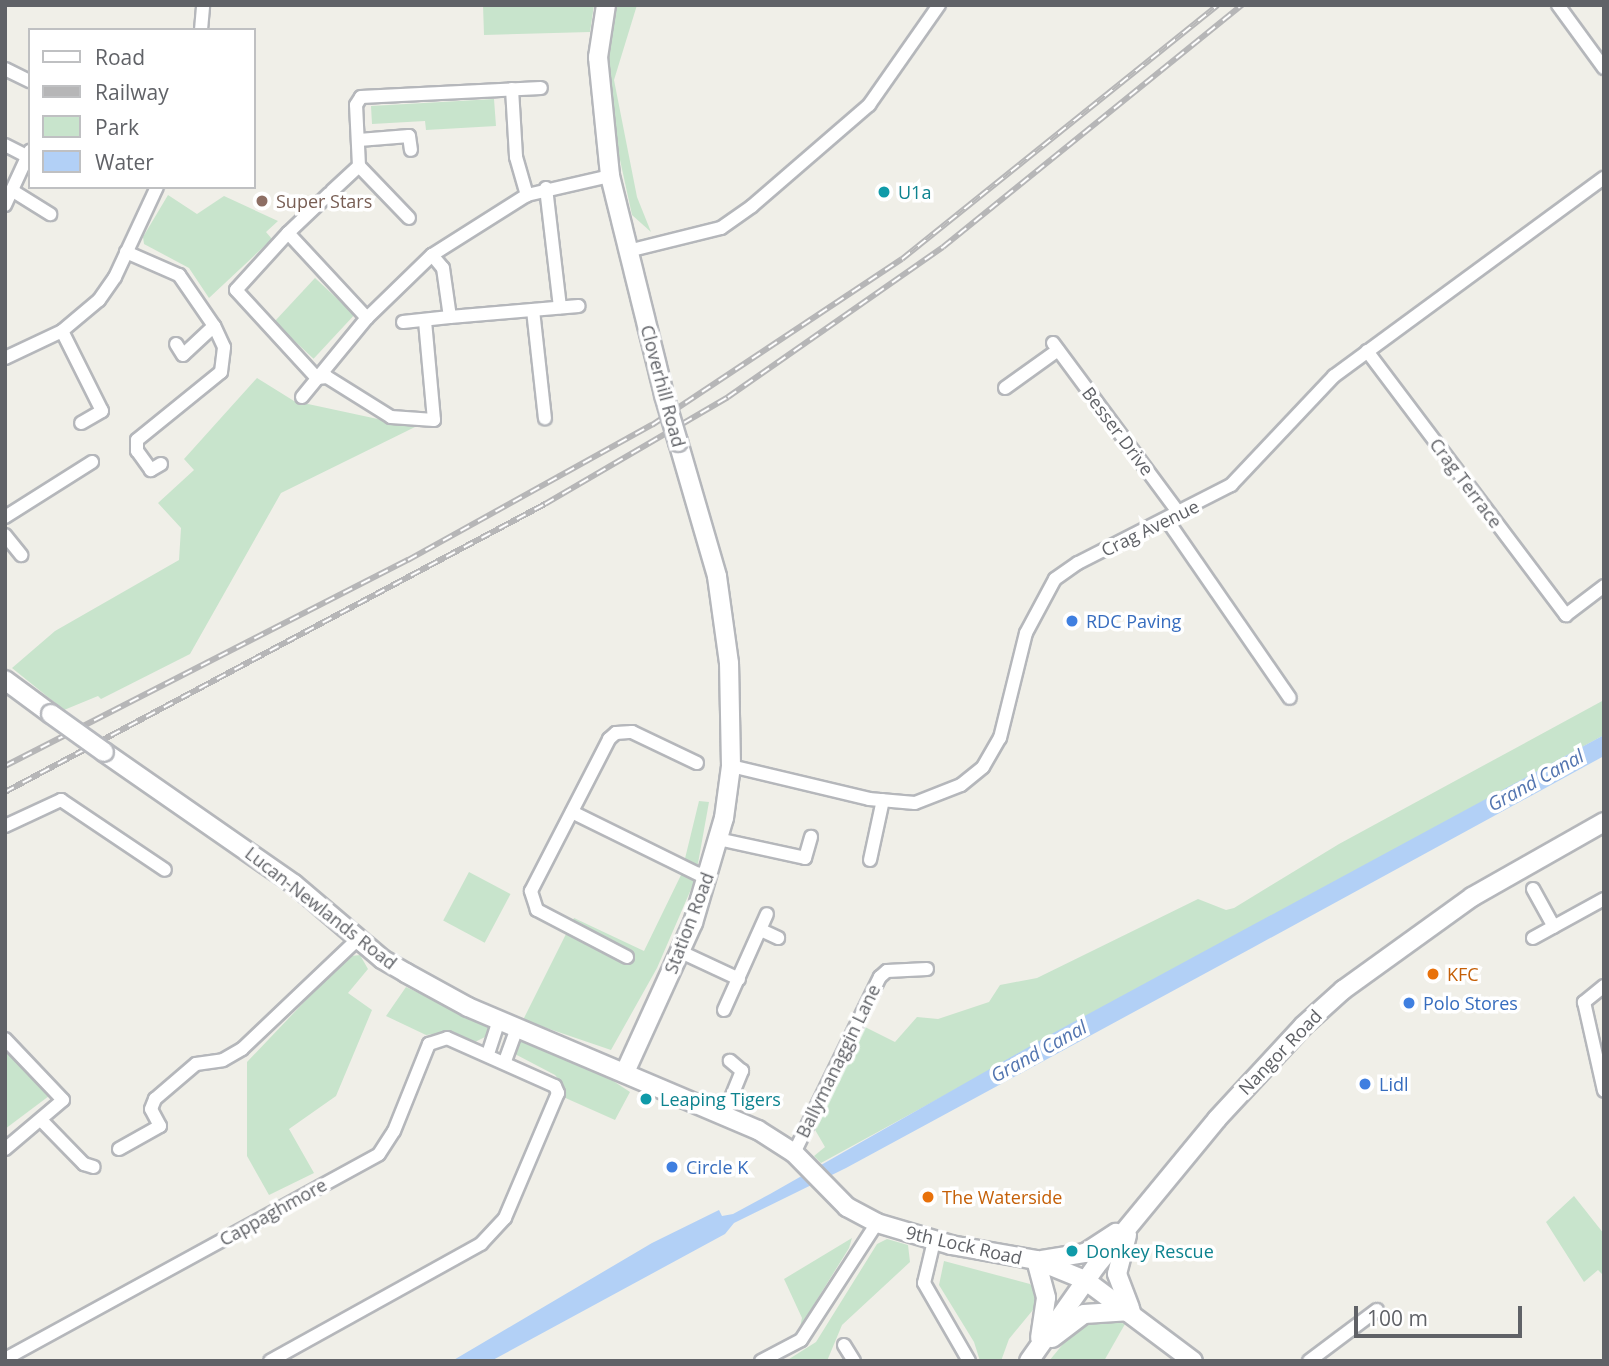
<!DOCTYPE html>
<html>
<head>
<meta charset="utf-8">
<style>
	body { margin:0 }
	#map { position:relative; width:1609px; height:1366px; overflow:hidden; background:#f0efe8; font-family:"Open Sans",sans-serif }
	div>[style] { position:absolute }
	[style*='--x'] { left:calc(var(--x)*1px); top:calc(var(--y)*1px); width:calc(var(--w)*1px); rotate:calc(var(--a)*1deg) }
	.green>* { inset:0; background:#c8e4cc; transform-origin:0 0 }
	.water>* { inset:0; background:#b2d0f6 }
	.roads { filter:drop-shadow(2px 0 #b5b7bb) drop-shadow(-2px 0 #b5b7bb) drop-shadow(0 2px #b5b7bb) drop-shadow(0 -2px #b5b7bb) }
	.street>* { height:12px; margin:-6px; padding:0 6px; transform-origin:6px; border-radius:6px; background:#fff }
	.secondary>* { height:18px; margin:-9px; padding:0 9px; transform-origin:9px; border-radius:9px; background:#fff }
	.rail>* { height:6px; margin-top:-3px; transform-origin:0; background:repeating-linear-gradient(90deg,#fff 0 10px,#b6b6b7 0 20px); box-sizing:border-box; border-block:2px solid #b6b6b7 }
	.bridges { filter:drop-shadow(2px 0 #b7b9be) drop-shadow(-2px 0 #b7b9be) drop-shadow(0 2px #b7b9be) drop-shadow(0 -2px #b7b9be) }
	.secondary-bridge>* { height:18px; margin:-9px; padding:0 9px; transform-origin:9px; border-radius:9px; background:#fff }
	.dots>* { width:19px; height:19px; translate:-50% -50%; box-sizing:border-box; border:4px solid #fff; border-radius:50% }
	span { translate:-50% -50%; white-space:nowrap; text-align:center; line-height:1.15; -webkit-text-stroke:7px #fff; paint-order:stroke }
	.culture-label { font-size:18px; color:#0d838f }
	.left { translate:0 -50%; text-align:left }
	.education-label { font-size:18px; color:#785e54 }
	.street-label { font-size:18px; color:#606267 }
	.shop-label { font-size:18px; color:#366cbe }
	.food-label { font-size:18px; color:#c56008 }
	.water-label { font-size:19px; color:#5375b0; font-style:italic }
	.frame { position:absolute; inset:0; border:7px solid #606267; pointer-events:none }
	.legend { position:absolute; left:28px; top:28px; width:228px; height:161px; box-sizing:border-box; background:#fff; border:2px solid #bfc0c2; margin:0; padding:9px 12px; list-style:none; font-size:21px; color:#606267 }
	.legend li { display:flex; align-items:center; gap:14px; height:35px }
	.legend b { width:35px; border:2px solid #bfc0c2 }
	.scale { position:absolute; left:1354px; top:1306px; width:168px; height:32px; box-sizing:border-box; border:4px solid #606267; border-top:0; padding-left:9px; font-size:21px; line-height:24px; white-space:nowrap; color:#606267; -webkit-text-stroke:5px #fff; paint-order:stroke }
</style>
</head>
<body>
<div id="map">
	<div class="green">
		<div style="clip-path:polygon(483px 5px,594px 5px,590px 32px,484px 35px)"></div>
		<div style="clip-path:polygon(611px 5px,637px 5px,614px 80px,637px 197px,651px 232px,632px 215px,610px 114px,606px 53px)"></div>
		<div style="clip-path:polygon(494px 99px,496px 126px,426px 130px,425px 121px,372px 124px,371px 106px)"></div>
		<div style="clip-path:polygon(168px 195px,197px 214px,224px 196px,278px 221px,266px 232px,272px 239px,209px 298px,189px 268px,144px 244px,143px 237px)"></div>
		<div style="left:315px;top:278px;width:54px;height:60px;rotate:43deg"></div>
		<div style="clip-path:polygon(257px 378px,294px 401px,415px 427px,281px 493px,190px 654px,101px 699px,98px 696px,64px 710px,12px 668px,55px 631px,179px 560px,181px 528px,158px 503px,194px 470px,184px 459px)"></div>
		<div style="clip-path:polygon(1604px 700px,1604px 735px,821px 1163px,814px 1156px,825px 1147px,814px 1128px,865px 1027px,895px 1042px,917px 1017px,938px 1019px,989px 1002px,1000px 985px,1037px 978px,1198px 899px,1226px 910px,1234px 908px,1339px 844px)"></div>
		<div style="clip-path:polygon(699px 801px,709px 802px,695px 880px,657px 968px,611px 1050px,523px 1020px,574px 918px,644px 951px,681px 875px)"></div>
		<div style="left:469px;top:872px;width:47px;height:55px;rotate:28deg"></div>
		<div style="clip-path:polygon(360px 955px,368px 969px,348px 993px,372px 1010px,336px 1096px,289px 1129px,314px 1173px,269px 1195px,247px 1156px,247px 1062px,328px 977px,351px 956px)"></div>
		<div style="clip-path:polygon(406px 987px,489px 1026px,487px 1036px,475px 1042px,449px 1032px,426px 1035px,386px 1016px)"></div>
		<div style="clip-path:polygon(519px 1039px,592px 1067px,630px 1092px,615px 1120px,561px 1096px,563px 1085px,555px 1075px,513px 1053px)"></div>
		<div style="clip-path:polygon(5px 1045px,27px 1064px,49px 1096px,5px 1129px)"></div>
		<div style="clip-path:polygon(1574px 1196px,1604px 1234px,1604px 1276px,1598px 1270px,1584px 1282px,1546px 1222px)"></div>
		<div style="clip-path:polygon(852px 1238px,849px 1248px,800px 1327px,802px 1318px,784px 1279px)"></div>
		<div style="clip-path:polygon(887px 1239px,908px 1245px,910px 1262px,842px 1325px,827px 1361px,786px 1361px,816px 1342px,877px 1244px)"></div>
		<div style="clip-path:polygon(944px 1261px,1030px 1284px,1038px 1295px,1037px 1305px,1009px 1339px,1001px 1361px,980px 1361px,974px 1342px,939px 1285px)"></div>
		<div style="clip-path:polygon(1110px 1319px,1125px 1324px,1104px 1361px,1049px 1361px,1068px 1338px,1089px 1324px)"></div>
	</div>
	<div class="water">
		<div style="clip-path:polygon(1604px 735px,1604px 756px,1252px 948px,846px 1168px,734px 1223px,725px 1234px,491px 1361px,452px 1361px,652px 1243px,719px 1210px,722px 1216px,733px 1214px,770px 1194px,1055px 1032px)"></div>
	</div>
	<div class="roads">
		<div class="street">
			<div style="--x:1558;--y:5;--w:78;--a:53.9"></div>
			<div style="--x:201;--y:30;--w:25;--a:-85"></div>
			<div style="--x:5;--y:69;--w:28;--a:26"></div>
			<div style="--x:512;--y:89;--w:68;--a:86.6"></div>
			<div style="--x:516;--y:157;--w:40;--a:74"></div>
			<div style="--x:359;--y:140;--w:50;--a:-4.6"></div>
			<div style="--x:409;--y:136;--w:14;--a:82"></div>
			<div style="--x:5;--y:145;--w:25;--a:27"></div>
			<div style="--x:359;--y:166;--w:61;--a:-92.8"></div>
			<div style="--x:356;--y:105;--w:9;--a:-58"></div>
			<div style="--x:361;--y:97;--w:180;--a:-2.9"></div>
			<div style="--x:546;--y:188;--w:120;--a:83.3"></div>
			<div style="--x:13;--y:191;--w:44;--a:31.9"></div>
			<div style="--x:332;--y:191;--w:37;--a:-43"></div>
			<div style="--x:359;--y:166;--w:72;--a:46.1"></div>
			<div style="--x:5;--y:205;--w:60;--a:-65.2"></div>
			<div style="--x:288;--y:233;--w:57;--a:-43.6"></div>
			<div style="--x:628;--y:251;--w:96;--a:-13.9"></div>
			<div style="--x:721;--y:228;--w:38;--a:-35"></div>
			<div style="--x:752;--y:206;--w:155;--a:-40.8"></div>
			<div style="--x:869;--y:105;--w:122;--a:-55"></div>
			<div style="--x:126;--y:252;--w:58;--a:23.5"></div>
			<div style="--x:179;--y:275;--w:62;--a:55.5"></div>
			<div style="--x:214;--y:326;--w:42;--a:136.9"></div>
			<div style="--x:183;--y:355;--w:13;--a:-122"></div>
			<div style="--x:432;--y:255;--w:17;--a:50"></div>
			<div style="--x:443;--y:268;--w:49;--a:81.9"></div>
			<div style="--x:450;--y:317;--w:129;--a:-4.9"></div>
			<div style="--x:533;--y:310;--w:109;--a:83.7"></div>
			<div style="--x:367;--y:318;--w:116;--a:-132.9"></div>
			<div style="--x:288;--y:233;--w:77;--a:132.4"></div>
			<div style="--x:236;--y:290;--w:120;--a:47.4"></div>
			<div style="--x:317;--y:378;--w:10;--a:-6"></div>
			<div style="--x:327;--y:377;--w:75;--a:32"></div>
			<div style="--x:391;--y:417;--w:43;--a:4"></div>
			<div style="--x:434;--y:420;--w:98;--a:-95.2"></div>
			<div style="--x:403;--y:322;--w:47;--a:-6.1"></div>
			<div style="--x:62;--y:331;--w:89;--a:63.4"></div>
			<div style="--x:102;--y:411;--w:24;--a:150"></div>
			<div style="--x:1053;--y:343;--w:212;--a:53.5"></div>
			<div style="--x:1367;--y:351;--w:331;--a:53"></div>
			<div style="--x:1566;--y:615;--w:48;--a:-37.3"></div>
			<div style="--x:5;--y:358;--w:63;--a:-25.3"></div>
			<div style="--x:62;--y:331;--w:48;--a:-40"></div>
			<div style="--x:99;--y:300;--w:28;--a:-55"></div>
			<div style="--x:115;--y:277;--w:99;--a:-65"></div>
			<div style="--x:1005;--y:388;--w:65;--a:-35.6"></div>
			<div style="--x:302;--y:397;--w:102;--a:-50.6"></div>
			<div style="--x:367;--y:318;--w:91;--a:-44.1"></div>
			<div style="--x:432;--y:255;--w:112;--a:-32.3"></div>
			<div style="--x:527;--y:195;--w:85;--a:-12.9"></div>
			<div style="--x:161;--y:464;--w:12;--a:149"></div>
			<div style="--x:151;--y:470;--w:24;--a:-126"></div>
			<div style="--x:137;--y:451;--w:11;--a:-90"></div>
			<div style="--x:137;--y:440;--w:108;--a:-39"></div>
			<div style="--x:221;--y:372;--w:25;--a:-83"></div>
			<div style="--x:224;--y:347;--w:23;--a:-115"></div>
			<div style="--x:5;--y:517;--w:103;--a:-32.3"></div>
			<div style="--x:1167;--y:520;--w:216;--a:55.4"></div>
			<div style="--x:5;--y:535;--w:26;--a:51"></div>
			<div style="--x:731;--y:766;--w:142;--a:13.4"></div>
			<div style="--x:869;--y:799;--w:46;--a:5"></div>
			<div style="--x:915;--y:803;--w:49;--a:-21.4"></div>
			<div style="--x:961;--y:785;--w:28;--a:-39"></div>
			<div style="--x:983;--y:767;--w:34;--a:-60"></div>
			<div style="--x:1000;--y:738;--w:108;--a:-76.1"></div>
			<div style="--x:1026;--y:633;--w:61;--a:-61.8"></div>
			<div style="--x:1055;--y:579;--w:28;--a:-35"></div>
			<div style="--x:1078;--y:563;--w:172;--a:-27"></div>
			<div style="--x:1231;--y:485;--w:150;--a:-46.6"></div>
			<div style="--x:1334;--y:376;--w:335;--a:-36.3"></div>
			<div style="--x:572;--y:812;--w:152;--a:26.2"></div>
			<div style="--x:5;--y:826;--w:62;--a:-24.9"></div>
			<div style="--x:61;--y:800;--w:125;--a:33.9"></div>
			<div style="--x:718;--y:839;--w:89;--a:12.3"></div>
			<div style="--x:805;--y:858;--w:22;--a:-74"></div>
			<div style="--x:870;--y:860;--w:61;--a:-77.8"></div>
			<div style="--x:1533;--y:889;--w:43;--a:61.1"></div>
			<div style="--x:761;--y:930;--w:19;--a:25"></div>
			<div style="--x:1533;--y:938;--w:81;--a:-28.8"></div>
			<div style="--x:681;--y:952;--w:64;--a:25"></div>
			<div style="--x:627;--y:957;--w:102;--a:-152.4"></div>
			<div style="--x:537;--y:910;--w:20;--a:-108"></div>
			<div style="--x:531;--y:891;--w:171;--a:-62.8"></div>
			<div style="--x:609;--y:739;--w:9;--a:-41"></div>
			<div style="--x:616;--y:733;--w:16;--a:-4"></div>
			<div style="--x:632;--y:732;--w:72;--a:25.5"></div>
			<div style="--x:1604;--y:986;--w:26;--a:141"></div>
			<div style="--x:1584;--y:1002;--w:91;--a:77.3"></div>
			<div style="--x:724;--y:1010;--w:105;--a:-65.9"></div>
			<div style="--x:5;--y:1039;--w:84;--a:46.4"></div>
			<div style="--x:63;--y:1100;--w:76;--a:139.8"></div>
			<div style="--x:488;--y:1054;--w:35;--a:-72"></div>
			<div style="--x:505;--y:1061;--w:35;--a:-70"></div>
			<div style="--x:724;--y:1115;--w:48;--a:-67.8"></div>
			<div style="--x:742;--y:1071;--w:16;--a:-140"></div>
			<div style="--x:41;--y:1120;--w:62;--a:45.7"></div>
			<div style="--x:84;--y:1164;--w:10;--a:17"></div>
			<div style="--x:119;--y:1149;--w:47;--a:-29.3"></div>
			<div style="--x:160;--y:1126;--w:19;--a:-118"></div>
			<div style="--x:151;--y:1109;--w:11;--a:-68"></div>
			<div style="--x:155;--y:1099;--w:54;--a:-40.5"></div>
			<div style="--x:196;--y:1064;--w:27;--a:-8"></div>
			<div style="--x:223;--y:1060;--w:22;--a:-30"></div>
			<div style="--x:242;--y:1049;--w:160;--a:-43.5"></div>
			<div style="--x:794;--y:1153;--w:196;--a:-64"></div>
			<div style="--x:880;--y:977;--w:9;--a:-41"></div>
			<div style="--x:887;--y:971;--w:40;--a:-2.9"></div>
			<div style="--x:934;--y:1241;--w:43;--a:103.4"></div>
			<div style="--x:924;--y:1283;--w:90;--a:60"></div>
			<div style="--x:844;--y:1345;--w:19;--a:58"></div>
			<div style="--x:5;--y:1359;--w:426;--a:-28.7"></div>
			<div style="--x:379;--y:1154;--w:27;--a:-57"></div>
			<div style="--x:394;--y:1131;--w:94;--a:-68.1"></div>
			<div style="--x:429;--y:1044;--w:19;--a:-18"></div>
			<div style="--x:447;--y:1038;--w:118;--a:24"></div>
			<div style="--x:555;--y:1086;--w:8;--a:67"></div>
			<div style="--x:558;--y:1093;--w:136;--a:113"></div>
			<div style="--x:505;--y:1218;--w:35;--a:133"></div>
			<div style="--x:481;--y:1244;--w:241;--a:151"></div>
			<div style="--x:761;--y:1361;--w:45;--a:-27.7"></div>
			<div style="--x:801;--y:1340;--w:140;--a:-57"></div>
			<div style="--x:1309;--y:1361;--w:85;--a:-36.9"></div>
		</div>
		<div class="secondary">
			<div style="--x:606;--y:5;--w:53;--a:98.7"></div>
			<div style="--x:598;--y:57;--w:120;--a:84.2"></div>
			<div style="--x:610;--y:176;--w:226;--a:76.1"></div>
			<div style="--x:5;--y:680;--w:57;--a:36.5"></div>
			<div style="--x:104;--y:752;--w:231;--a:34.8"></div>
			<div style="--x:294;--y:884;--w:116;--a:40.4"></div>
			<div style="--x:382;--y:959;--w:28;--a:30"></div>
			<div style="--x:406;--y:973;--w:71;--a:28.7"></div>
			<div style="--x:468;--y:1007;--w:315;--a:23"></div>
			<div style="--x:758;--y:1130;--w:43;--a:32.6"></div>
			<div style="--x:794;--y:1153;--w:76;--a:45.5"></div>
			<div style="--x:847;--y:1207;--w:34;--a:28"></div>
			<div style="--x:877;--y:1223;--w:77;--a:16.6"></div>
			<div style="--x:951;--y:1245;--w:86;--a:10"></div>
			<div style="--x:1036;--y:1260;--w:53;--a:22.2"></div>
			<div style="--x:1085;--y:1280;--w:135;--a:36.9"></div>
			<div style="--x:625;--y:1072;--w:164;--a:-65.5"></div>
			<div style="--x:693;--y:923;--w:109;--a:-73.6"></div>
			<div style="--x:724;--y:818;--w:52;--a:-82.3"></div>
			<div style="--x:731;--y:766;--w:103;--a:-91.1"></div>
			<div style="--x:729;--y:663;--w:88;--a:-97.9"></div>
			<div style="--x:717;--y:576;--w:140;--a:-106.2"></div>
			<div style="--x:1127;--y:1235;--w:40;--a:104.4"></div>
			<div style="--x:1117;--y:1274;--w:36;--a:69"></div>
			<div style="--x:1036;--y:1260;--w:39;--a:75"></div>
			<div style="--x:1046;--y:1298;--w:40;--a:98.5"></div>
			<div style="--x:1042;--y:1260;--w:44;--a:-9.2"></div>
			<div style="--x:1085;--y:1253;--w:37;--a:-33"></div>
			<div style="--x:1052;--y:1338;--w:40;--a:-37"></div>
			<div style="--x:1084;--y:1314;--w:47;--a:-3.7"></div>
			<div style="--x:1029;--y:1361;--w:116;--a:-54.8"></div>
			<div style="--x:1096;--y:1266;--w:190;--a:-50.5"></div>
			<div style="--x:1217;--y:1119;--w:127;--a:-47.2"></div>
			<div style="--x:1303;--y:1026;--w:54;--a:-42"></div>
			<div style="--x:1343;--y:990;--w:159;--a:-35.8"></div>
			<div style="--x:1472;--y:897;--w:152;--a:-29.6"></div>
		</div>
	</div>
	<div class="rail">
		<div style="--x:5;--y:766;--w:453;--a:-27.1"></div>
		<div style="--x:408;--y:560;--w:279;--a:-29"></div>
		<div style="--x:652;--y:425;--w:300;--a:-33.6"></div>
		<div style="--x:902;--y:259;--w:405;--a:-38.8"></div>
		<div style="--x:5;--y:792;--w:612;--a:-28.07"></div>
		<div style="--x:545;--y:504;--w:212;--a:-30.3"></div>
		<div style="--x:728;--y:397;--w:262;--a:-34.9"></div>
		<div style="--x:943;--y:247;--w:385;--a:-39"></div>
	</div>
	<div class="bridges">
		<div class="secondary-bridge">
			<div style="--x:664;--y:395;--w:49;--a:73.4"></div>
			<div style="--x:51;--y:714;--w:65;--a:35.6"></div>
		</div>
	</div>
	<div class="dots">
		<div style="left:884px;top:192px;background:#0f9aa8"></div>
		<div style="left:262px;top:201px;background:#8d6e63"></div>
		<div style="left:1072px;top:621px;background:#3f7fe0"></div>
		<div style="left:1433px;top:974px;background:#e8710a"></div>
		<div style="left:1409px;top:1003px;background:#3f7fe0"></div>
		<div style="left:1365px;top:1084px;background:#3f7fe0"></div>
		<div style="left:646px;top:1099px;background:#0f9aa8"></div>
		<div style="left:672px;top:1167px;background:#3f7fe0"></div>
		<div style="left:928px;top:1197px;background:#e8710a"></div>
		<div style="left:1072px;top:1251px;background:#0f9aa8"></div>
	</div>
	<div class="culture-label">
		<span class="left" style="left:898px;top:192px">U1a</span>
		<span class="left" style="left:660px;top:1099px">Leaping Tigers</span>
		<span class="left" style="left:1086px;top:1251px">Donkey Rescue</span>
	</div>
	<div class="education-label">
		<span class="left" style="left:276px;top:201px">Super Stars</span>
	</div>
	<div class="street-label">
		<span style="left:663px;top:386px;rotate:75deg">Cloverhill Road</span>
		<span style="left:1118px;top:431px;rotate:53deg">Besser Drive</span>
		<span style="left:1466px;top:483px;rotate:53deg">Crag Terrace</span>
		<span style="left:1150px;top:528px;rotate:-26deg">Crag Avenue</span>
		<span style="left:321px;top:908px;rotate:38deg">Lucan-Newlands Road</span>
		<span style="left:689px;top:923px;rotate:-69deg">Station Road</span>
		<span style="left:1280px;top:1052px;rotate:-46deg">Nangor Road</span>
		<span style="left:838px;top:1061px;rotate:-64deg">Ballymanaggin Lane</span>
		<span style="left:273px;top:1212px;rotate:-29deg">Cappaghmore</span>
		<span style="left:964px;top:1245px;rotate:13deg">9th Lock Road</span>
	</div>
	<div class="shop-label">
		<span class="left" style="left:1086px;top:621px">RDC Paving</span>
		<span class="left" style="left:1423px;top:1003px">Polo Stores</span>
		<span class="left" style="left:1379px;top:1084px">Lidl</span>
		<span class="left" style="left:686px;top:1167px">Circle K</span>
	</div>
	<div class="food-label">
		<span class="left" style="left:1447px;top:974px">KFC</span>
		<span class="left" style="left:942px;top:1197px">The Waterside</span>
	</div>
	<div class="water-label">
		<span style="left:1536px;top:781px;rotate:-29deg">Grand Canal</span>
		<span style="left:1039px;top:1052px;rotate:-29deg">Grand Canal</span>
	</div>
	<div class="frame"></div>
	<ul class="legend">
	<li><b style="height:9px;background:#fff"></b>Road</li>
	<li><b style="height:9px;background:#b6b6b7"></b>Railway</li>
	<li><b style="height:19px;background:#c8e4cc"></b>Park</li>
	<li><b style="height:19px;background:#b2d0f6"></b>Water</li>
	</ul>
	<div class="scale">100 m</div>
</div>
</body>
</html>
